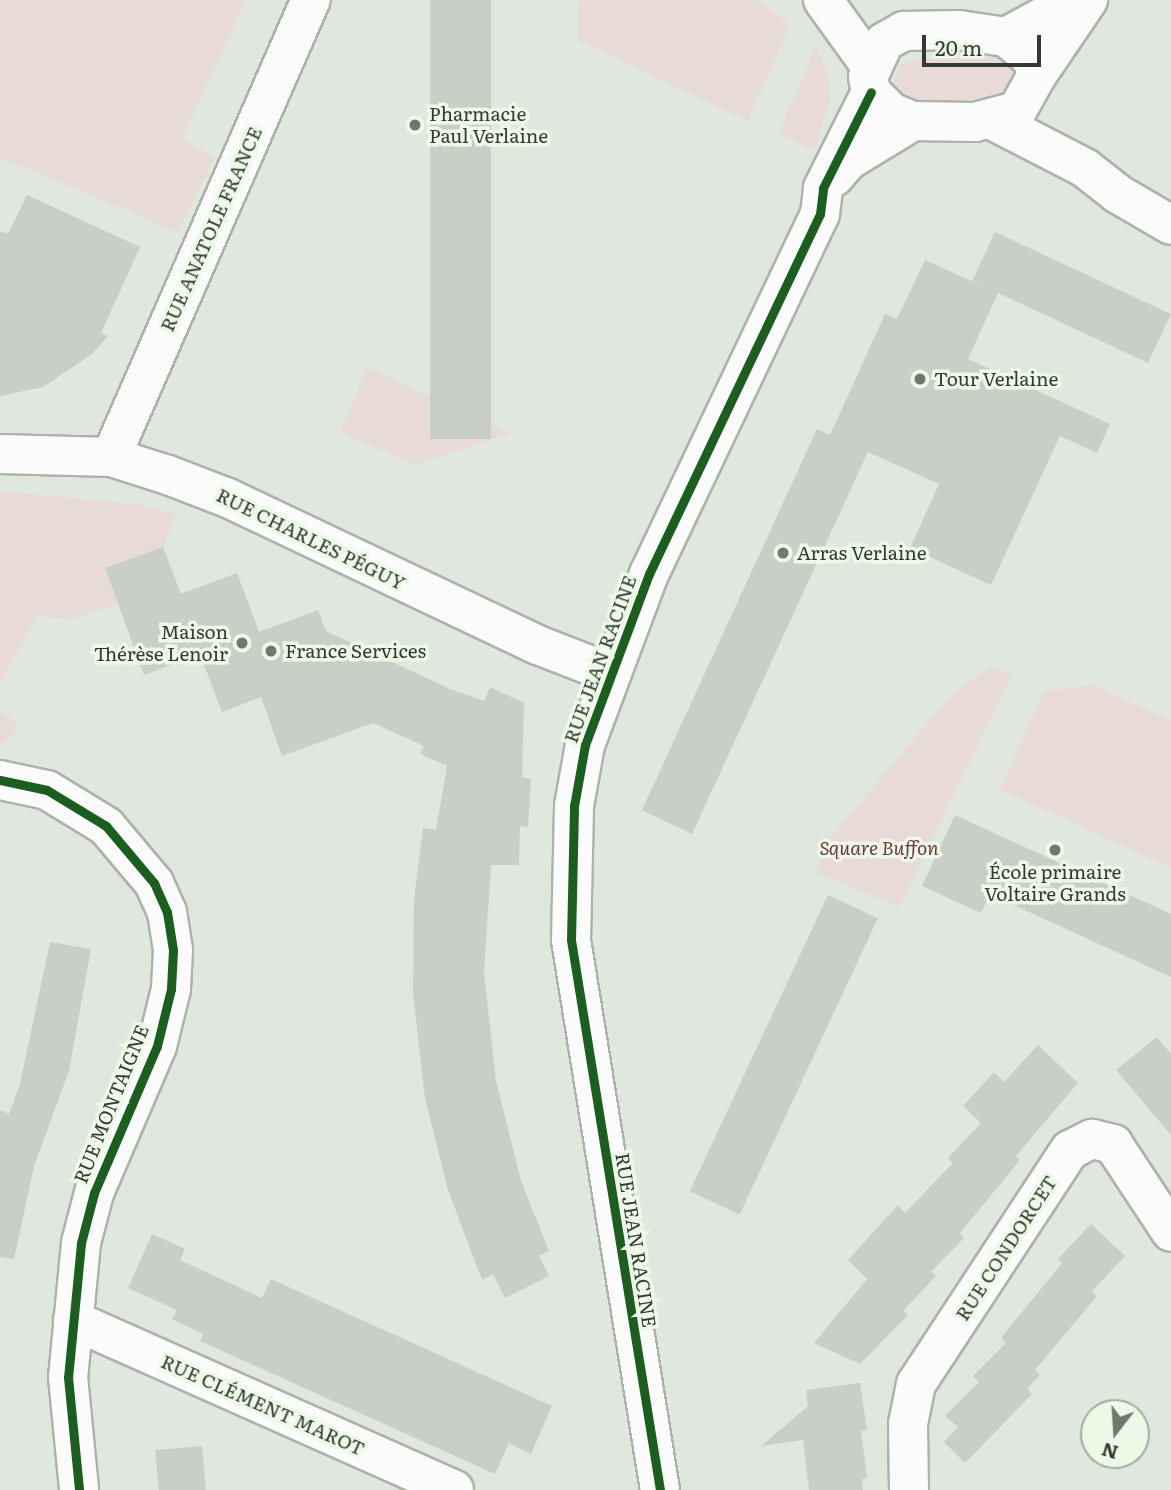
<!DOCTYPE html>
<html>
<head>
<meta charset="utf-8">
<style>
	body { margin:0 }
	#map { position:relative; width:1171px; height:1490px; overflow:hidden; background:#e0e7de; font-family:Literata,serif }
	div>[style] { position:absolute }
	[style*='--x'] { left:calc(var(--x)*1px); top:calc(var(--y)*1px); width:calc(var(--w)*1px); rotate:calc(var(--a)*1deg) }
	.green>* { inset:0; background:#e8dad7 }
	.building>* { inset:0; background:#c9cec7; transform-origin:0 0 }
	.roads { filter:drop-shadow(2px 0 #adb2ab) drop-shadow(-2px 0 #adb2ab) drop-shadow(0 2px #adb2ab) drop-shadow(0 -2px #adb2ab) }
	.street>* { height:38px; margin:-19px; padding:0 19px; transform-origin:19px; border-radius:19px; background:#fafbfa }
	.cycleway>* { height:9px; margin:-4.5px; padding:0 4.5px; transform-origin:4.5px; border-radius:4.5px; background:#1b5e20 }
	.dots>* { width:19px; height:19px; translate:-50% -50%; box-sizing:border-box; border:4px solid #edf9e7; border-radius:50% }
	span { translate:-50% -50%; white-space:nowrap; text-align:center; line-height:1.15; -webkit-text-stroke:7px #edf9e7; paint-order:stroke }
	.poi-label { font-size:19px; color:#353933 }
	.left { translate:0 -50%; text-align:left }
	.right { translate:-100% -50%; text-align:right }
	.street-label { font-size:19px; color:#353933 }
	.park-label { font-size:19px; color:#703940; font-style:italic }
	.north { position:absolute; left:1080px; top:1399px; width:70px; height:70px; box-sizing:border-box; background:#edf9e7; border:2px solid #a3ac9f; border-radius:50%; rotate:197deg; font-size:19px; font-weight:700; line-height:28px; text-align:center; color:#353933 }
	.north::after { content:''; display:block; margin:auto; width:24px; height:32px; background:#71766f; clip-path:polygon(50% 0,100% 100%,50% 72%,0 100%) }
	.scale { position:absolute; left:922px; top:35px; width:119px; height:32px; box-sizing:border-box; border:4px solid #353933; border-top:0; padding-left:9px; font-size:21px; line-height:24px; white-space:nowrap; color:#353933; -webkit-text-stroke:5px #edf9e7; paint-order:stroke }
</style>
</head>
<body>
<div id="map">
	<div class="green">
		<div style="clip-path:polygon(0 0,246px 0,182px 139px,215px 157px,178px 232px,0 157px)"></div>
		<div style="clip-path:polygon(579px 0,758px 0,790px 25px,748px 121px,577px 40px)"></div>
		<div style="clip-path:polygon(816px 46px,828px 76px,830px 101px,814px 151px,779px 133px)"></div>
		<div style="clip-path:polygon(1012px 57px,1023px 73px,1009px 96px,919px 103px,903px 100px,892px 89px,900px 65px,918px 59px)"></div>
		<div style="clip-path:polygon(367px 367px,510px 433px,415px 465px,340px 432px)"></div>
		<div style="clip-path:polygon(0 491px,136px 504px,176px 514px,163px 547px,105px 568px,118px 604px,71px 619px,37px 616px,0 683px)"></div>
		<div style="clip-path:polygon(990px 667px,1012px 675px,899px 907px,815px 872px,830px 838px,953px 693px)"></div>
		<div style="clip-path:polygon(1094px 685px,1171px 721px,1171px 868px,1000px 789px,1045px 690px)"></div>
		<div style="clip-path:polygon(0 712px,18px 723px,11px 737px,0 744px)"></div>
	</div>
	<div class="building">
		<div style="left:430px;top:0;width:61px;height:439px"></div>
		<div style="clip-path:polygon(27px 195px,140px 247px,101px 333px,108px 336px,92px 354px,43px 387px,0 396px,0 231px,8px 234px)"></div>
		<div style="left:995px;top:232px;width:194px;height:54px;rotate:25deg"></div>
		<div style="clip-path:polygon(925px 260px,998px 293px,968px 359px,1110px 424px,1097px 453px,1060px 436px,991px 585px,910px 548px,939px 484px,868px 452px,692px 834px,642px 810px,817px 429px,830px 435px,885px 314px,897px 319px)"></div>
		<div style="clip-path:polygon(163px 547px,181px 594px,237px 573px,259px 632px,318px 610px,326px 631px,450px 689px,484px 701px,490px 687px,524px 703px,522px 777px,531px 779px,528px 827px,520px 826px,519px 865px,491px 865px,484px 972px,496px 1081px,521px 1181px,549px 1251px,539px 1256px,549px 1276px,505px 1298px,493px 1274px,482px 1280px,448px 1190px,425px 1098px,413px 995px,414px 899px,423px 828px,436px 830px,447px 766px,420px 754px,424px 746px,373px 723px,282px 756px,261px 697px,222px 712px,200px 654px,144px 675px,105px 568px)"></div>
		<div style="clip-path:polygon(955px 815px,1171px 914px,1171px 977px,990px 894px,981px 913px,922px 886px)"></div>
		<div style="left:828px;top:895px;width:55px;height:327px;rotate:25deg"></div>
		<div style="clip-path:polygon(50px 942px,91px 949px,69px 1071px,34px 1166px,14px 1259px,0 1257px,0 1110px,9px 1114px,20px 1084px)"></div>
		<div style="clip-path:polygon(1157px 1037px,1171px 1054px,1171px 1135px,1116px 1070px)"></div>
		<div style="clip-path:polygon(1038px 1045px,1078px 1083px,1016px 1156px,1020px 1160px,960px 1233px,964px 1238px,931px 1272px,936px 1276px,903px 1311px,908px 1315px,860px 1364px,814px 1343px,867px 1279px,848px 1260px,898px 1205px,905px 1213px,953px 1163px,948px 1158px,981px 1123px,963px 1106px,994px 1072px,1004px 1082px)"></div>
		<div style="clip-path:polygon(1091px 1224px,1125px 1256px,1092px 1291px,1097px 1296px,1035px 1370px,1040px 1375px,1027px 1389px,1032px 1394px,965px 1463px,944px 1442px,958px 1427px,945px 1416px,979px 1382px,973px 1376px,1006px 1343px,1001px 1338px,1062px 1263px,1058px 1259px)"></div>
		<div style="clip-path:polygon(152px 1234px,185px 1249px,180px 1260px,262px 1298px,271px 1279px,552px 1406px,531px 1454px,509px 1443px,495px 1474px,200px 1341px,203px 1334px,172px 1319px,177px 1310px,128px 1288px)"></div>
		<div style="clip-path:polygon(860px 1383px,867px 1430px,861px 1431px,867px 1478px,862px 1479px,863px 1490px,809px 1490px,803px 1440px,761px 1446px,808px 1406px,806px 1390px)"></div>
		<div style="left:202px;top:1446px;width:44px;height:47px;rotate:85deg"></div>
	</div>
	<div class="roads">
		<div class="street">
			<div style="--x:823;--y:0;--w:84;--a:54.2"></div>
			<div style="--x:959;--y:30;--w:48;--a:8.5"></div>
			<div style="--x:1006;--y:37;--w:34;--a:40"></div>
			<div style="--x:1032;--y:59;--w:17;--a:73"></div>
			<div style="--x:1037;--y:75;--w:41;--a:119.1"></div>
			<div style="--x:1017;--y:111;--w:43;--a:165.3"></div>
			<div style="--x:975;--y:122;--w:62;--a:-179.1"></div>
			<div style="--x:913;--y:121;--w:24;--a:-158"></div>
			<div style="--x:891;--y:112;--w:28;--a:-135"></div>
			<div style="--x:871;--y:92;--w:15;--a:-101"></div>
			<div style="--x:868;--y:77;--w:38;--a:-65"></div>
			<div style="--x:884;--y:42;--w:23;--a:-29"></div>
			<div style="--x:904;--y:31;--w:55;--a:-1"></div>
			<div style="--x:1006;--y:37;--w:77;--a:-28.6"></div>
			<div style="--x:1037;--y:75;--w:91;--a:-55.8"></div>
			<div style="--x:992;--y:120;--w:105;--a:27.3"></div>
			<div style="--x:1085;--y:168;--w:42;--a:38.2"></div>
			<div style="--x:1118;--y:194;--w:61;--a:30.3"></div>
			<div style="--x:834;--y:177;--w:23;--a:-49"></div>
			<div style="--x:849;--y:160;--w:75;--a:-31.4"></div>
			<div style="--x:0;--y:454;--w:111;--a:1.5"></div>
			<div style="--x:111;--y:457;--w:60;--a:17.5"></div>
			<div style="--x:168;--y:475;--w:64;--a:21"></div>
			<div style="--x:228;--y:498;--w:343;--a:25.4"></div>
			<div style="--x:538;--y:645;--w:77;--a:21.3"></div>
			<div style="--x:111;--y:457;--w:499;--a:-66.4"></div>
			<div style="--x:0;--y:780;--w:48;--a:12"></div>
			<div style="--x:47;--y:790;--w:69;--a:31.4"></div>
			<div style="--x:106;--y:826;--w:75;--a:49.9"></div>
			<div style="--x:154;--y:883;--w:32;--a:66"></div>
			<div style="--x:167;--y:912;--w:38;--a:81"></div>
			<div style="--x:173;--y:950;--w:39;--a:93"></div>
			<div style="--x:171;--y:989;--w:59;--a:103.8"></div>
			<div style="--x:157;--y:1046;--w:160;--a:113.2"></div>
			<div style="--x:94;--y:1193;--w:52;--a:104.6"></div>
			<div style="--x:81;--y:1243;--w:135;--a:95.5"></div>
			<div style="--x:68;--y:1377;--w:114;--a:84.4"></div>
			<div style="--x:73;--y:1320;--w:417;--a:24"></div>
			<div style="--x:660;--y:1490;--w:557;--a:-99.19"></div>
			<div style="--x:571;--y:940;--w:134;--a:-88.7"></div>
			<div style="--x:574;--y:806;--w:62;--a:-79.8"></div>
			<div style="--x:585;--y:745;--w:183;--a:-69.5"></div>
			<div style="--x:649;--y:574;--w:399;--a:-64.6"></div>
			<div style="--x:820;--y:214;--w:26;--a:-83"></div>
			<div style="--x:823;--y:188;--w:107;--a:-63.4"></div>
			<div style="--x:909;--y:1490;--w:66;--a:-90.9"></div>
			<div style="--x:908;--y:1424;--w:41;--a:-78.7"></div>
			<div style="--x:916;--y:1384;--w:280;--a:-56.7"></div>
			<div style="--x:1070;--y:1150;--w:25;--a:-27"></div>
			<div style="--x:1092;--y:1139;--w:22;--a:13"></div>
			<div style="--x:1113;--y:1144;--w:105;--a:56.6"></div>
		</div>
	</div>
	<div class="cycleway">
		<div style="--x:0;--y:780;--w:48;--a:12"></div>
		<div style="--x:47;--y:790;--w:69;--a:31.4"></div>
		<div style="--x:106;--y:826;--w:75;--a:49.9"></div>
		<div style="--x:154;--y:883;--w:32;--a:66"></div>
		<div style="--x:167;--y:912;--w:38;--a:81"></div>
		<div style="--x:173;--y:950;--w:39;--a:93"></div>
		<div style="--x:171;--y:989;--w:59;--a:103.8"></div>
		<div style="--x:157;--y:1046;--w:160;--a:113.2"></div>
		<div style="--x:94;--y:1193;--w:52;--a:104.6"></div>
		<div style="--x:81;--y:1243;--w:135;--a:95.5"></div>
		<div style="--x:68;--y:1377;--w:114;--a:84.4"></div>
		<div style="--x:660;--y:1490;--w:557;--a:-99.19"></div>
		<div style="--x:571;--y:940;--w:134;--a:-88.7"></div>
		<div style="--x:574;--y:806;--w:62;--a:-79.8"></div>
		<div style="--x:585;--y:745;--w:183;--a:-69.5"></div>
		<div style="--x:649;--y:574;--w:399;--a:-64.6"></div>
		<div style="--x:820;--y:214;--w:26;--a:-83"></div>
		<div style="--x:823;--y:188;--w:107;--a:-63.4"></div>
	</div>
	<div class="dots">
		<div style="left:415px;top:125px;background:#71766f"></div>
		<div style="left:920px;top:379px;background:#71766f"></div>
		<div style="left:783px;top:553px;background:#71766f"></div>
		<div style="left:242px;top:643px;background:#71766f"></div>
		<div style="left:271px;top:651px;background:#71766f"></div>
		<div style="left:1055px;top:850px;background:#71766f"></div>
	</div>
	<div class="poi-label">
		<span class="left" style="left:429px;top:125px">Pharmacie<br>Paul Verlaine</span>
		<span class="left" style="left:934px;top:379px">Tour Verlaine</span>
		<span class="left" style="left:797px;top:553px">Arras Verlaine</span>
		<span class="right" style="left:228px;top:643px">Maison<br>Thérèse Lenoir</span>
		<span class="left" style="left:285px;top:651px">France Services</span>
		<span style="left:1055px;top:883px">École primaire<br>Voltaire Grands</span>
	</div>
	<div class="street-label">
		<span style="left:211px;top:229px;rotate:-66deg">RUE ANATOLE FRANCE</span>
		<span style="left:311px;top:539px;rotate:26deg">RUE CHARLES PÉGUY</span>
		<span style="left:600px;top:659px;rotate:-70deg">RUE JEAN RACINE</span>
		<span style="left:111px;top:1104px;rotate:-68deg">RUE MONTAIGNE</span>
		<span style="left:636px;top:1240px;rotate:81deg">RUE JEAN RACINE</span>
		<span style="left:1006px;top:1248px;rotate:-57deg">RUE CONDORCET</span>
		<span style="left:263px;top:1405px;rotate:24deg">RUE CLÉMENT MAROT</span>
	</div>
	<div class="park-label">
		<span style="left:879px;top:848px">Square Buffon</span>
	</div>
	<div class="north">N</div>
	<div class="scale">20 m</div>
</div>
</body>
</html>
